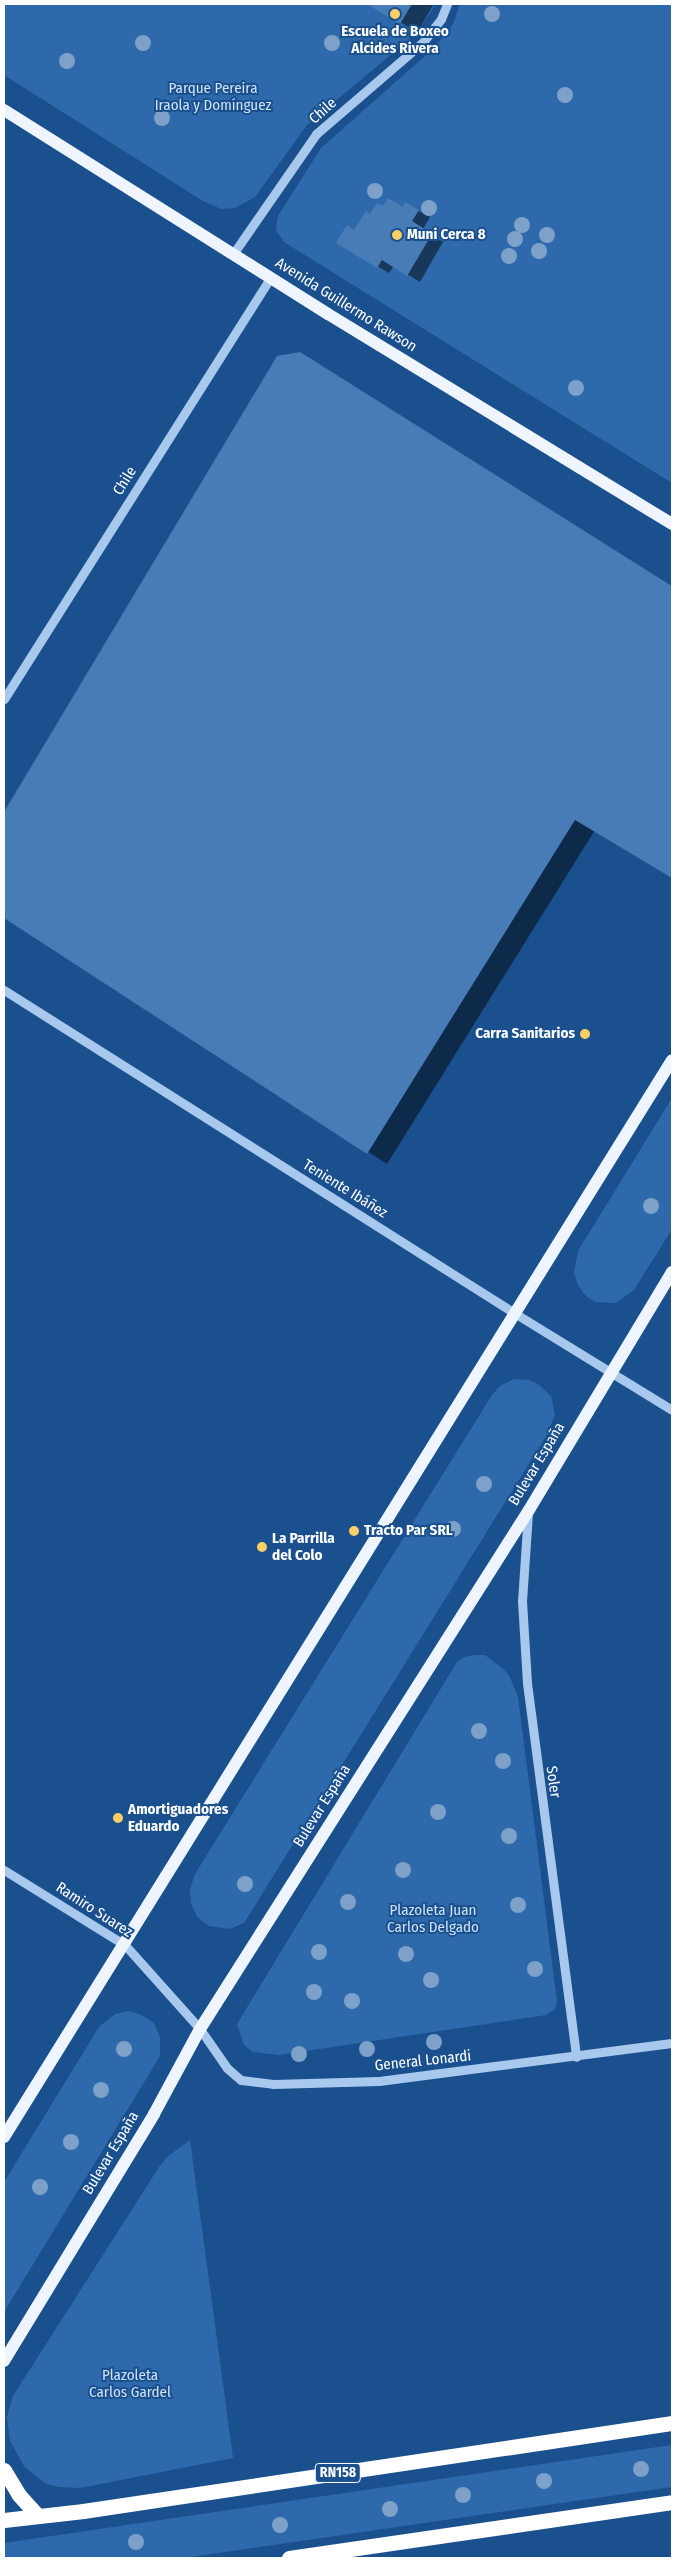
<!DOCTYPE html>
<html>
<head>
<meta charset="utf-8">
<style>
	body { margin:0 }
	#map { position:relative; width:676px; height:2562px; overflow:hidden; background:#1b508e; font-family:"Fira Sans Condensed",sans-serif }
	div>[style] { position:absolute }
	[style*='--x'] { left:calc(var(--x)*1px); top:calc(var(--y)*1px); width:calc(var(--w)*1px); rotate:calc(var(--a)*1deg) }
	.green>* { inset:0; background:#2e6aab }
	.shadow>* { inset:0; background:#0007 }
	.building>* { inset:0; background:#487cb7 }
	.minor>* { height:9px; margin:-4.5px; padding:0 4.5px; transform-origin:4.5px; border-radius:4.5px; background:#a8c9ed }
	.major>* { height:12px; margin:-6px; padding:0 6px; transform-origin:6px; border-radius:6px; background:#eff5ff }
	.highway>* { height:15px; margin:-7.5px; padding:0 7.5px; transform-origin:7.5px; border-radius:7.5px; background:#fff }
	.trees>* { width:16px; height:16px; margin:-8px; border-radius:50%; background:#7da1c9 }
	.dots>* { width:14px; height:14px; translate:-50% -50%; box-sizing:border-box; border:2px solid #1b508e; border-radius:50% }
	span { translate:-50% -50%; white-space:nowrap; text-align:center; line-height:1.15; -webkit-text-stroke:4px #1b508e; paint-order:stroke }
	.shield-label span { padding:1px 4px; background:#1b508e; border:1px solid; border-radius:4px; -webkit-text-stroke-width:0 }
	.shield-label { font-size:14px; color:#fff; font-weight:700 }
	.poi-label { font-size:15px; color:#fff; font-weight:700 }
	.left { translate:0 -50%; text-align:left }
	.right { translate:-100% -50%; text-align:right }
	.park-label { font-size:15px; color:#cee3fa }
	.street-label { font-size:15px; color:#fff }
	.frame { position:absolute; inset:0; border:5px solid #fff; pointer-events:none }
</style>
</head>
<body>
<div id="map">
	<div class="green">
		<div style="clip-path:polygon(4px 4px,435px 4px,431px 12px,413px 36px,307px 125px,255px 197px,235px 208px,221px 209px,203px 201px,4px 75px)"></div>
		<div style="clip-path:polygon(460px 4px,672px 4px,672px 483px,284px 242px,276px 230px,278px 216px,321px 148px,433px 49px,453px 24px)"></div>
		<div style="clip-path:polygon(672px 1098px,672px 1229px,634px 1290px,616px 1303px,595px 1302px,585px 1295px,578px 1285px,574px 1273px,578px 1251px)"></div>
		<div style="clip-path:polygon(514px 1379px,529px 1380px,538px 1384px,551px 1396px,555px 1414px,548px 1433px,244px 1923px,230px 1929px,209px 1926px,197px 1917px,191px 1904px,190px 1889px,195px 1874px,492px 1395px,500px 1386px)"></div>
		<div style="clip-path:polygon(475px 1655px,485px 1655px,502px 1668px,509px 1675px,518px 1697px,557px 2002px,555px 2009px,546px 2015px,279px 2055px,253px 2052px,244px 2045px,237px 2024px,457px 1662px,464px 1657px)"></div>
		<div style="clip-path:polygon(129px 2011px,142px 2015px,154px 2023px,160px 2037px,160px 2056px,4px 2312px,4px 2182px,99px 2027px,115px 2014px)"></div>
		<div style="clip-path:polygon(190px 2140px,233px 2458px,80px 2488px,59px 2487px,46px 2484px,24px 2466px,10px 2441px,7px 2417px,13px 2396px,159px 2167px,167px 2157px)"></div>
		<div style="clip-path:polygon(672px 2445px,672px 2487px,184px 2558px,4px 2558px,4px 2543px)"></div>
	</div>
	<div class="shadow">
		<div style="clip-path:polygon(369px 4px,434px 4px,417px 32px)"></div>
		<div style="clip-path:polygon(406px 204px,430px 217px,423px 229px,443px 242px,420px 282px,394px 266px,389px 273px,338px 243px,371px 216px,384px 208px,403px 208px)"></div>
		<div style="clip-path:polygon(278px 357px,320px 365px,672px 586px,672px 876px,595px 830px,387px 1164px,4px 917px,4px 814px)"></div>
	</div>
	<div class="building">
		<div style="clip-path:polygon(367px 4px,412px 4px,400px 24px)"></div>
		<div style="clip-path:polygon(388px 198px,403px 207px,405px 202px,419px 210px,412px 221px,432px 234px,407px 276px,382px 260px,377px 268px,336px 243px,347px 225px,354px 230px,366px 211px,370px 214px,377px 203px,383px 206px)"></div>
		<div style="clip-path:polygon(300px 352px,672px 586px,672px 878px,575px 820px,367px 1154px,4px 918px,4px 812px,277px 356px)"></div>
	</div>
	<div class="minor">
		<div style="--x:233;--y:254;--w:146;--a:-55.3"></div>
		<div style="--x:316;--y:134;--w:141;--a:-40.7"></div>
		<div style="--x:423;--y:42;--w:29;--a:-52"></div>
		<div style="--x:441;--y:19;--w:16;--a:-68"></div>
		<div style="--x:4;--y:699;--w:498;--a:-57.7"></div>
		<div style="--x:4;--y:990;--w:606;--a:32.33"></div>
		<div style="--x:516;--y:1314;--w:183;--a:31.6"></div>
		<div style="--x:528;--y:1513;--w:88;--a:93.9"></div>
		<div style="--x:522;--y:1601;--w:82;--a:86.5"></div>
		<div style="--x:527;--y:1683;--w:377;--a:82.5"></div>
		<div style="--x:4;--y:1870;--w:142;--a:31.8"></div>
		<div style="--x:125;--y:1945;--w:113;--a:48.2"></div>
		<div style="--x:200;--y:2029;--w:47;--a:55.3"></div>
		<div style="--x:227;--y:2068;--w:18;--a:41"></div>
		<div style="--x:241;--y:2080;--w:32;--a:7"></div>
		<div style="--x:273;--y:2084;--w:106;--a:-1.6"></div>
		<div style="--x:379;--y:2081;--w:295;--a:-7.4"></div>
	</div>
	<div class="major">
		<div style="--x:4;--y:110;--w:383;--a:32.2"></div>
		<div style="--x:328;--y:314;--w:403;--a:31.4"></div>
		<div style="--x:4;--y:2137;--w:1267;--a:-58.19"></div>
		<div style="--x:4;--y:2361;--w:289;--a:-58.7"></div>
		<div style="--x:154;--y:2114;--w:97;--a:-61.6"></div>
		<div style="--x:200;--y:2029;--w:614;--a:-57.63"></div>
		<div style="--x:529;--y:1510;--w:278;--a:-59"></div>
	</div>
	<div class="highway">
		<div style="--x:4;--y:2470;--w:29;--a:59"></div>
		<div style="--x:19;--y:2495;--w:27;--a:48"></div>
		<div style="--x:4;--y:2520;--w:80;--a:-6.5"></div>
		<div style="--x:83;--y:2511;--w:596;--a:-8.5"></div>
		<div style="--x:289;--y:2558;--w:387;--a:-8.3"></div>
	</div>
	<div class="trees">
		<div style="left:492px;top:14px"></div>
		<div style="left:143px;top:43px"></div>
		<div style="left:332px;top:43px"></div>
		<div style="left:67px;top:61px"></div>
		<div style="left:565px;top:95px"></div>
		<div style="left:162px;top:118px"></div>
		<div style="left:375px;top:191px"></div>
		<div style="left:429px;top:208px"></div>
		<div style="left:522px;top:225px"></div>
		<div style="left:547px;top:235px"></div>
		<div style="left:515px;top:239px"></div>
		<div style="left:539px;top:251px"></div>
		<div style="left:509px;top:256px"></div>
		<div style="left:576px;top:388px"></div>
		<div style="left:651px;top:1206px"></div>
		<div style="left:484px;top:1484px"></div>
		<div style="left:453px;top:1529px"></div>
		<div style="left:479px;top:1731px"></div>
		<div style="left:503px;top:1761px"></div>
		<div style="left:438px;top:1812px"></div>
		<div style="left:509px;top:1836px"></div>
		<div style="left:403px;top:1870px"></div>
		<div style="left:245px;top:1884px"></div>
		<div style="left:348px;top:1902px"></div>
		<div style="left:518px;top:1905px"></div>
		<div style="left:319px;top:1952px"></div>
		<div style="left:406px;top:1954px"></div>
		<div style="left:535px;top:1969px"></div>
		<div style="left:431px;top:1980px"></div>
		<div style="left:314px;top:1992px"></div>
		<div style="left:352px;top:2001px"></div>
		<div style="left:434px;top:2042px"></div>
		<div style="left:124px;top:2049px"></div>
		<div style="left:367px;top:2049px"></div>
		<div style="left:299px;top:2054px"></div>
		<div style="left:101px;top:2090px"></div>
		<div style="left:71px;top:2142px"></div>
		<div style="left:40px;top:2187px"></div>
		<div style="left:641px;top:2469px"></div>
		<div style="left:544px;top:2481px"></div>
		<div style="left:463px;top:2495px"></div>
		<div style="left:390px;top:2509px"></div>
		<div style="left:280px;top:2525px"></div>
		<div style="left:136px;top:2542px"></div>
	</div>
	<div class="dots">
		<div style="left:395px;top:14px;background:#fecf66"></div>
		<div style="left:397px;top:235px;background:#fecf66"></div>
		<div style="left:585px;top:1034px;background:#fecf66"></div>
		<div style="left:354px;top:1531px;background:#fecf66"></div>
		<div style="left:262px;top:1547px;background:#fecf66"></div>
		<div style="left:118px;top:1818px;background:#fecf66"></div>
	</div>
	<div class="shield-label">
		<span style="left:338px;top:2473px">RN158</span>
	</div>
	<div class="poi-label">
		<span style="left:395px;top:40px">Escuela de Boxeo<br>Alcides Rivera</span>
		<span class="left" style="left:407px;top:235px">Muni Cerca 8</span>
		<span class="right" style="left:575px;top:1034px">Carra Sanitarios</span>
		<span class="left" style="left:364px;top:1531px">Tracto Par SRL</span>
		<span class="left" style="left:272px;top:1547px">La Parrilla<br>del Colo</span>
		<span class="left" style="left:128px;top:1818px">Amortiguadores<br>Eduardo</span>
	</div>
	<div class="park-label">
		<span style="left:213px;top:97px">Parque Pereira<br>Iraola y Domínguez</span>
		<span style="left:433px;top:1919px">Plazoleta Juan<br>Carlos Delgado</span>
		<span style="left:130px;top:2384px">Plazoleta<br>Carlos Gardel</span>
	</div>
	<div class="street-label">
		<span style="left:323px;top:111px;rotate:-42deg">Chile</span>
		<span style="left:346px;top:305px;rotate:32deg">Avenida Guillermo Rawson</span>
		<span style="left:125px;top:481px;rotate:-58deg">Chile</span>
		<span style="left:345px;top:1189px;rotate:32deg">Teniente Ibáñez</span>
		<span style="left:537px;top:1464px;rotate:-59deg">Bulevar España</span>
		<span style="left:553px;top:1782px;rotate:82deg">Soler</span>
		<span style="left:322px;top:1806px;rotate:-58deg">Bulevar España</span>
		<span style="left:94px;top:1910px;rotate:33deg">Ramiro Suarez</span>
		<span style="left:423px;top:2061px;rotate:-6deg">General Lonardi</span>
		<span style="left:111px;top:2153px;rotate:-59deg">Bulevar España</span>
	</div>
	<div class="frame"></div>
</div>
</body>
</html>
